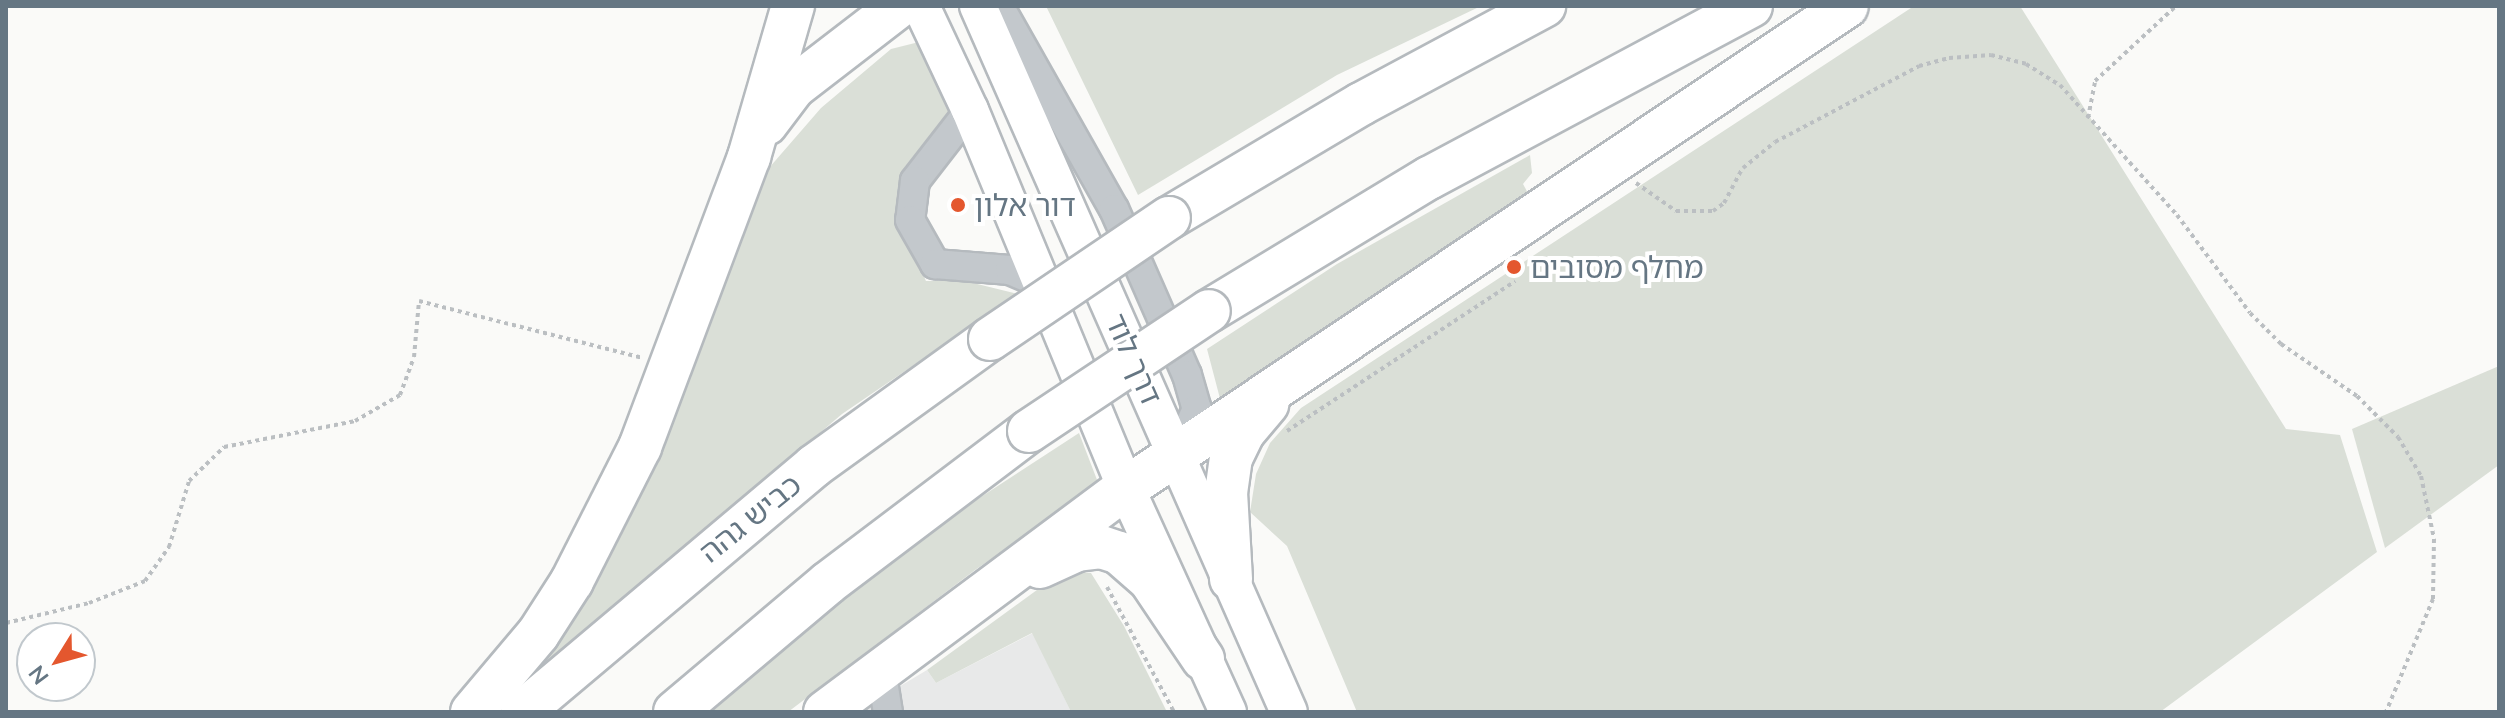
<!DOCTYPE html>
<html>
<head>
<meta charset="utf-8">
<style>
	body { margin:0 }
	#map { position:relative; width:2505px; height:718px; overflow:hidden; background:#fafaf8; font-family:Mulish,"Noto Sans Hebrew",sans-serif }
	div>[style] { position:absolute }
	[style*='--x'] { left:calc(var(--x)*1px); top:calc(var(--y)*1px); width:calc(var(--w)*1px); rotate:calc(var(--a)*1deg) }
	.built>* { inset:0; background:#e8e9e9 }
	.green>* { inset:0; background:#dadfd7 }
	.path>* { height:4px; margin-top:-2px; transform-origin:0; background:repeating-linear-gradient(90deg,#bbbfc2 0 4px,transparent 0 8px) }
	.roads { filter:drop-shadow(2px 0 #b5babe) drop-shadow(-2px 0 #b5babe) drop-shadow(0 2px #b5babe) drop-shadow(0 -2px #b5babe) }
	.minor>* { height:28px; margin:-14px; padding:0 14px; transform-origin:14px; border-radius:14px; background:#c3c8cc }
	.major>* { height:36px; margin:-18px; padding:0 18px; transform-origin:18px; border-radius:18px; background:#fff }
	.highway>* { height:42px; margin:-21px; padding:0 21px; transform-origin:21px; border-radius:21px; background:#fff }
	.bridges { filter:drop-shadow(2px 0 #b4b9bd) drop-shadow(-2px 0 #b4b9bd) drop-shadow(0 2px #b4b9bd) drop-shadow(0 -2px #b4b9bd) }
	.highway-bridge>* { height:42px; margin:-21px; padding:0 21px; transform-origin:21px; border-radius:21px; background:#fff }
	.dots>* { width:22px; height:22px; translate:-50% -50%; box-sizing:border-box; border:4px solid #fff; border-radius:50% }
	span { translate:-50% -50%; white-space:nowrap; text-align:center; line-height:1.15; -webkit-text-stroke:8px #fff; paint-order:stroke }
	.poi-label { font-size:30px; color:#657683 }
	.left { translate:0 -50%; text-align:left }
	.street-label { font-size:30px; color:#657683 }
	.frame { position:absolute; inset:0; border:8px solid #657683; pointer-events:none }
	.north { position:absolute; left:16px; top:622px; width:80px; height:80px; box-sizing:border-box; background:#fff; border:2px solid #c1c8cd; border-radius:50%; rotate:233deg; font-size:22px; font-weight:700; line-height:32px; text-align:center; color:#657683 }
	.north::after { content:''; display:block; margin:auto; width:28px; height:36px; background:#e4572e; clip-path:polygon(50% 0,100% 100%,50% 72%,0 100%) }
</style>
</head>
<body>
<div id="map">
	<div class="built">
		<div style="clip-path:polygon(1033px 633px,1071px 712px,857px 712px,927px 670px,936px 683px)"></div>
	</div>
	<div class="green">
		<div style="clip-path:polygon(1046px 6px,1481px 6px,1337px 75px,1138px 195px)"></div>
		<div style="clip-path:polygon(1914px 6px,2020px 6px,2286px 429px,2340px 435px,2377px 552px,2160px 712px,1357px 712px,1287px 546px,1250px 512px,1256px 474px,1270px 443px,1301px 408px)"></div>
		<div style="clip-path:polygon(923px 41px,953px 108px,910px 171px,895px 214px,926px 281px,965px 281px,1018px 294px,842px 414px,494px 712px,756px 183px,821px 108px,891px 49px)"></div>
		<div style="clip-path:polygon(1530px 155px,1532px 173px,1523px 184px,1530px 197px,1223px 410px,1207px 349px,1337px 264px)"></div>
		<div style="clip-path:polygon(2499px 366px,2499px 465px,2385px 548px,2352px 429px)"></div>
		<div style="clip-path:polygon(1079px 433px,1099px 485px,975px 570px,788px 712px,710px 712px,872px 568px)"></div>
		<div style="clip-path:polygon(1080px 572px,1091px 573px,1124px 626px,1167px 712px,1071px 712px,1032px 633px,936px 683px,927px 670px,1052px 579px)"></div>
	</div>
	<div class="path">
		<div style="--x:2088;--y:118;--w:38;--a:-79"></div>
		<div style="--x:2095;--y:81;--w:110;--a:-42.8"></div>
		<div style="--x:1636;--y:183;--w:49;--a:35"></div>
		<div style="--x:1676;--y:211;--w:37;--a:0"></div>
		<div style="--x:1713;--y:211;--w:14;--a:-36"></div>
		<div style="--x:1724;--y:203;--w:40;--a:-62"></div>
		<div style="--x:1743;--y:168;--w:41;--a:-39.1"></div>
		<div style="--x:1775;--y:142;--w:163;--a:-27.8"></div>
		<div style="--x:1919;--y:66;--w:31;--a:-15"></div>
		<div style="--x:1949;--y:58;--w:42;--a:-4.1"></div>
		<div style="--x:1991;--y:55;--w:36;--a:14"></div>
		<div style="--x:2026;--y:64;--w:40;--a:32"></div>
		<div style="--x:2060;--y:85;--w:175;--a:48"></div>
		<div style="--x:2177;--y:215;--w:122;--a:53.3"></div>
		<div style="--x:2250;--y:313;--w:44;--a:45"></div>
		<div style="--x:2281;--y:344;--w:92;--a:34.4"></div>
		<div style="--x:2357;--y:396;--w:58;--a:45"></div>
		<div style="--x:2398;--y:437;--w:45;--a:59.5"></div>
		<div style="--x:2421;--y:476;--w:64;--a:78.3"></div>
		<div style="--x:2434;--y:539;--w:60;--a:91"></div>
		<div style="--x:2433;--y:599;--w:122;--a:112.6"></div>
		<div style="--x:1287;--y:431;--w:273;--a:-33.3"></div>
		<div style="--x:1107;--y:587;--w:142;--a:61.8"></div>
		<div style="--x:6;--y:623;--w:85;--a:-13.5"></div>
		<div style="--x:89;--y:603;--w:60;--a:-21.4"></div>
		<div style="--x:145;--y:581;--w:42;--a:-54.8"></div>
		<div style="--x:169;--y:547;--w:69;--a:-73.1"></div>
		<div style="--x:189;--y:481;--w:49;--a:-44.2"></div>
		<div style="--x:224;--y:447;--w:134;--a:-11.2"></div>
		<div style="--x:355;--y:421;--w:52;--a:-30"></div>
		<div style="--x:400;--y:395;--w:40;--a:-69.8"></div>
		<div style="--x:414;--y:357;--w:56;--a:-84.9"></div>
		<div style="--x:419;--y:301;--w:231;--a:14.3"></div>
	</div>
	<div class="roads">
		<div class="minor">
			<div style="--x:999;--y:6;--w:233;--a:60.5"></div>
			<div style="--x:1114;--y:209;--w:181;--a:66.3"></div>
			<div style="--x:1187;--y:375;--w:35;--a:74"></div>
			<div style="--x:1197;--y:409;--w:50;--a:115"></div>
			<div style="--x:970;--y:110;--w:90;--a:127.8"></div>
			<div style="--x:915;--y:181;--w:39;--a:97"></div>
			<div style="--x:910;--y:220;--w:51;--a:60.4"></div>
			<div style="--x:935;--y:264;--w:75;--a:4.6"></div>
			<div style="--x:1010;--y:270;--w:34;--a:23"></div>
			<div style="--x:883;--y:681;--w:31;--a:81"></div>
		</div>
		<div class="major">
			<div style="--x:921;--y:6;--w:115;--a:64.8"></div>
			<div style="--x:970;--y:110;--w:409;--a:67.6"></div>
			<div style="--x:1126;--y:488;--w:246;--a:65.5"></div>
			<div style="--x:978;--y:6;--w:771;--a:66.23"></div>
		</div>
		<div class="highway">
			<div style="--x:766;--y:124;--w:46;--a:-52.9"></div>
			<div style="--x:794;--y:87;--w:133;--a:-37.6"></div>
			<div style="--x:1169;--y:218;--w:223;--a:-30.7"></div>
			<div style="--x:1361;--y:104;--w:208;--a:-28.2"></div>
			<div style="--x:1209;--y:311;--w:257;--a:-31.2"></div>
			<div style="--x:1429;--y:178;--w:365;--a:-28.1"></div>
			<div style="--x:1040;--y:567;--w:41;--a:-24.7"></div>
			<div style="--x:1077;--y:550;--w:24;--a:-7"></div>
			<div style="--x:1101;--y:547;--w:19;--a:18"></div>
			<div style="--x:1119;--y:553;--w:41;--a:41.1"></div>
			<div style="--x:1150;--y:580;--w:95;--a:56.1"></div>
			<div style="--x:1231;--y:579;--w:86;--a:-93.3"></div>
			<div style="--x:1226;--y:493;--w:35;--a:-82"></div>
			<div style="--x:1231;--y:458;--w:28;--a:-64"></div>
			<div style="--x:1243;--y:433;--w:38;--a:-50"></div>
			<div style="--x:472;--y:712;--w:102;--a:-49.8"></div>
			<div style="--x:538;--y:634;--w:63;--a:-57.3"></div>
			<div style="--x:572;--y:581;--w:150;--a:-63.1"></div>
			<div style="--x:640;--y:447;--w:310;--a:-69.4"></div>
			<div style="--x:749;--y:157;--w:157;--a:-73.8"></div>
			<div style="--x:522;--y:712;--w:382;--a:-40.1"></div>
			<div style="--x:814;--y:466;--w:217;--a:-35.8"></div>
			<div style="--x:675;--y:712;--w:200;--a:-40.1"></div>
			<div style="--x:828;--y:583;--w:252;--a:-37.1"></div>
			<div style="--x:825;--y:712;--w:375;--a:-36.7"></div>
			<div style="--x:1126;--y:488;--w:867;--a:-33.76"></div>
		</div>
	</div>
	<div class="bridges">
		<div class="highway-bridge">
			<div style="--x:990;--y:339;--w:216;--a:-34.1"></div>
			<div style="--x:1029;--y:431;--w:216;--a:-33.7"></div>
		</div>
	</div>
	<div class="dots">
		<div style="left:958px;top:205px;background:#e4572e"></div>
		<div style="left:1514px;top:267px;background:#e4572e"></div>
	</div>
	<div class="poi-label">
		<span class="left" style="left:974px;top:205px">דור אלון</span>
		<span class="left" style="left:1530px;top:267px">מחלף מסובים</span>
	</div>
	<div class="street-label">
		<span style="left:1134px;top:359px;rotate:66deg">דרך לוד</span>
		<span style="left:750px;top:518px;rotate:-39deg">כביש גהה</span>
	</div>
	<div class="frame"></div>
	<div class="north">N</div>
</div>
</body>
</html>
